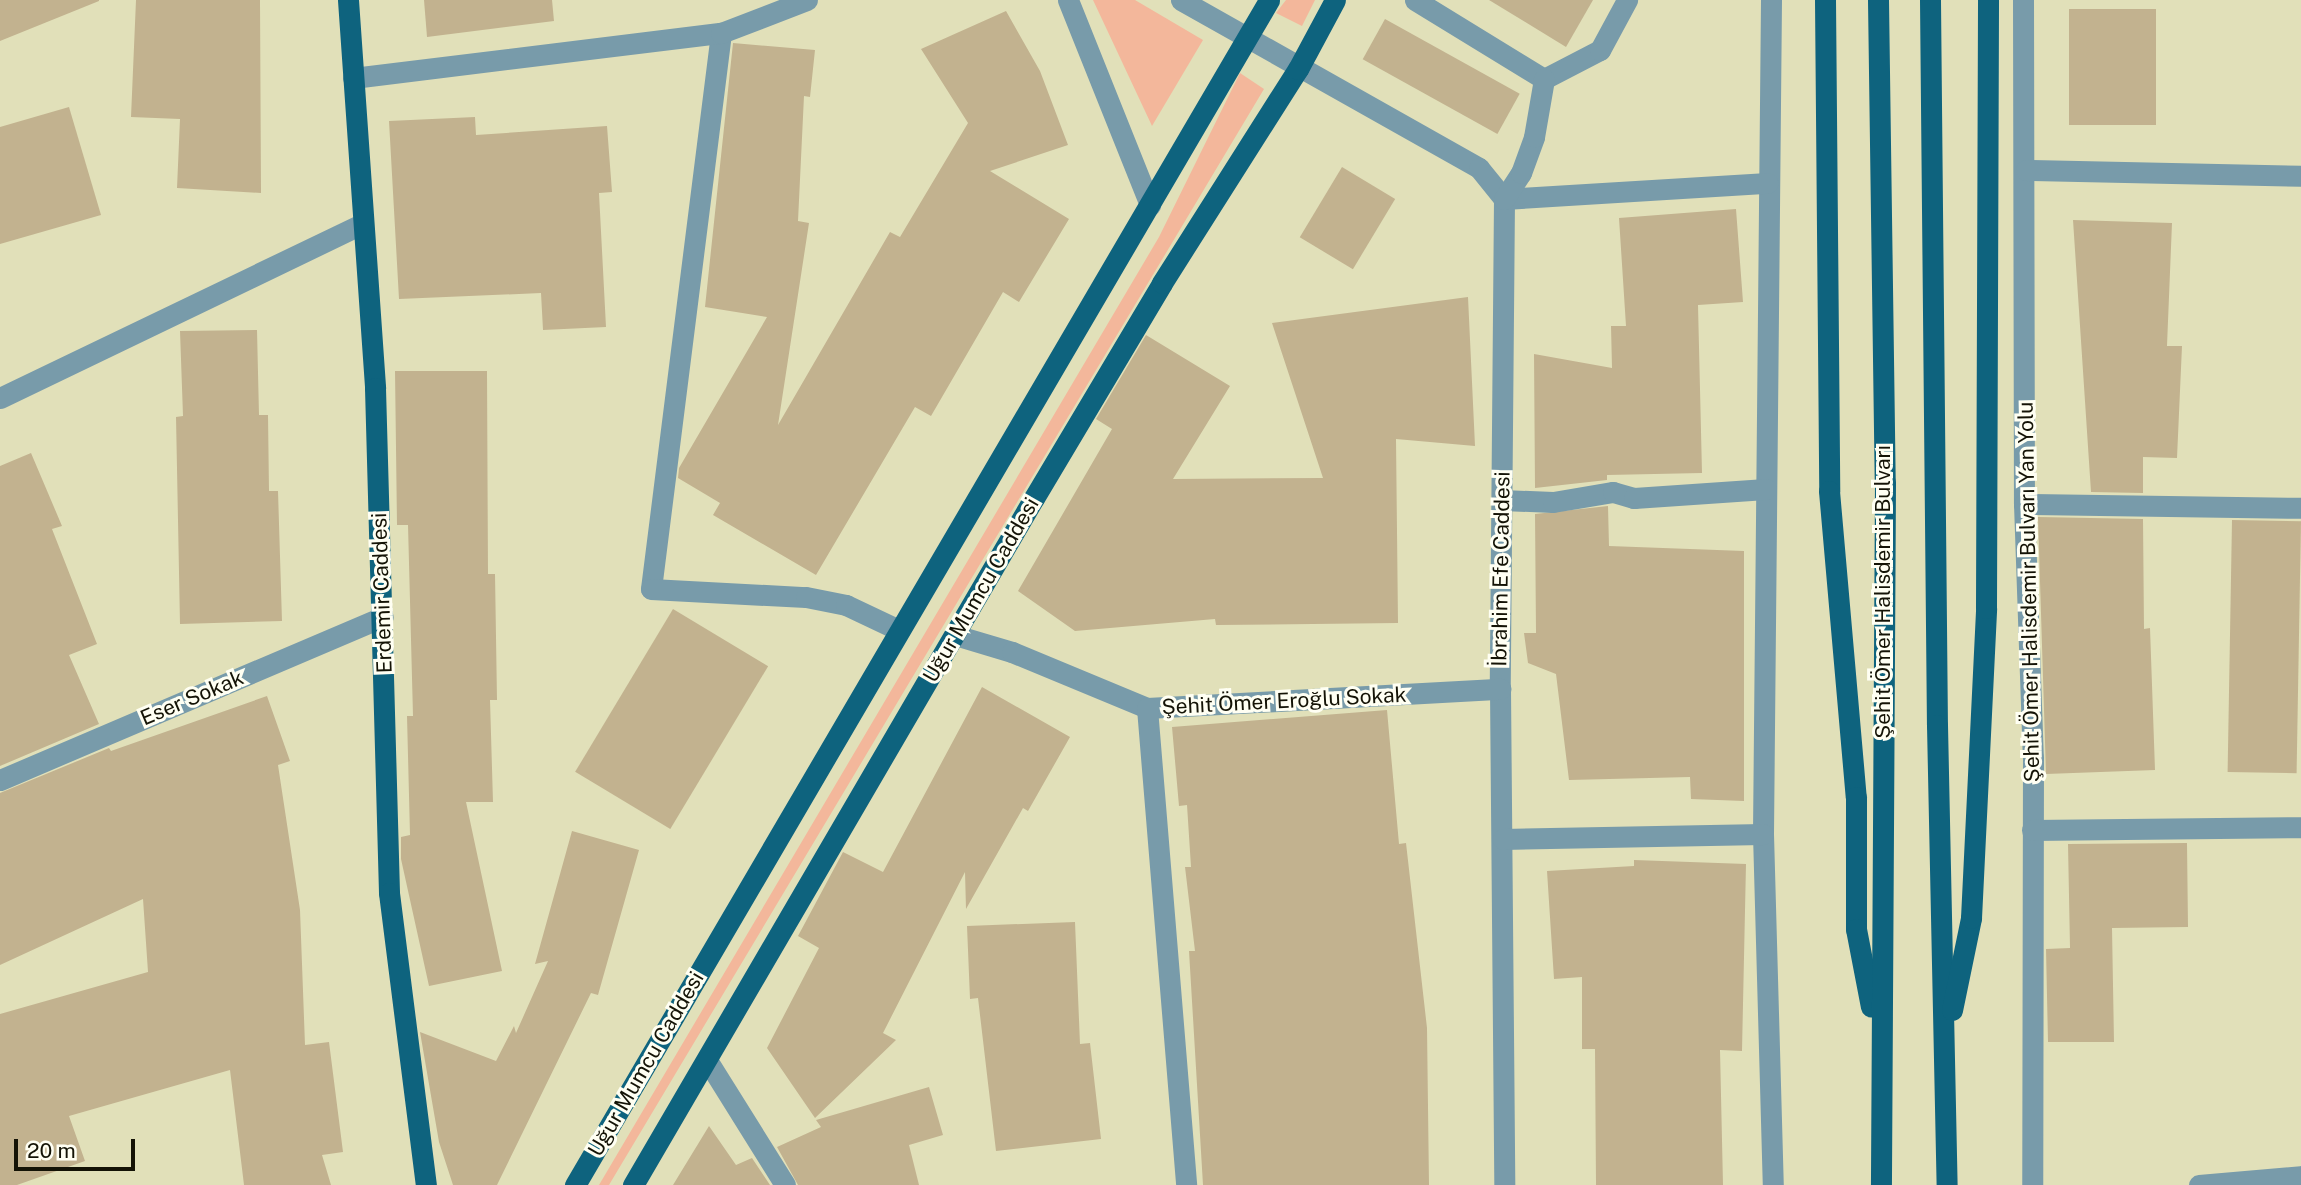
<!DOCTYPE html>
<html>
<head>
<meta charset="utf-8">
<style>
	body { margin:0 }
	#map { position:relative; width:2301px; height:1185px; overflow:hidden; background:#e1e0b9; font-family:"Public Sans",sans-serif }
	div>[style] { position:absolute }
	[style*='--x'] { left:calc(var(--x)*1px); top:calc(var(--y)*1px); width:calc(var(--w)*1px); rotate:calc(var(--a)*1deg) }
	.green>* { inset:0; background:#f3b79b }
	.building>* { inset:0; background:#c2b28f; transform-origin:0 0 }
	.minor>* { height:21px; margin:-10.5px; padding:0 10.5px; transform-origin:10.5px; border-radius:10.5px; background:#789baa }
	.major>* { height:21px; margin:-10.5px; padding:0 10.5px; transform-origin:10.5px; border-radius:10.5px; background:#0e637e }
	span { translate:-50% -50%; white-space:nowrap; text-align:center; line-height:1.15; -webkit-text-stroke:6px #fffff3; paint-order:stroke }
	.street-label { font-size:21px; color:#141306 }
	.scale { position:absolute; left:14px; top:1139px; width:121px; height:32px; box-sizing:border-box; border:4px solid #141306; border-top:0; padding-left:9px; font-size:21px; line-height:24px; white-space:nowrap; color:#141306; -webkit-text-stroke:5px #fffff3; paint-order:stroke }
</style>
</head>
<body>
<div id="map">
	<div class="green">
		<div style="clip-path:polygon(1093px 0,1135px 0,1203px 40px,1152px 126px)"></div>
		<div style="clip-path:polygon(1286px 0,1315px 0,1302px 26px,1276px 13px)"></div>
		<div style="clip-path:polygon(1240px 73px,1264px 89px,609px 1185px,599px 1185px,1159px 237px)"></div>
	</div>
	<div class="building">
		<div style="clip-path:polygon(0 0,99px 0,99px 1px,0 41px)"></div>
		<div style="clip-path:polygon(136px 0,260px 0,261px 193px,177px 188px,180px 119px,131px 117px)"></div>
		<div style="clip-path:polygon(424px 0,552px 0,554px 21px,427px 37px)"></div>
		<div style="clip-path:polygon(1489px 0,1593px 0,1566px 47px)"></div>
		<div style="left:2069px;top:9px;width:87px;height:116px"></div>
		<div style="clip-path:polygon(1006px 11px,1040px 71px,1068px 145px,990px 171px,1069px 219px,1019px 302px,1003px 292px,931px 416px,915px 407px,816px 575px,713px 515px,720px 503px,678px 478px,679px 468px,767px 317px,705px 307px,733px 43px,815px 50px,810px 97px,804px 96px,798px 221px,809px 223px,778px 425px,890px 232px,900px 237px,968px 123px,921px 49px)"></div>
		<div style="left:1385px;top:19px;width:154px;height:46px;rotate:29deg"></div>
		<div style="clip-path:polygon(69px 107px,101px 215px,0 244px,0 127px)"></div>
		<div style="clip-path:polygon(475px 117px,476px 135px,607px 126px,612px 192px,599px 193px,606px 327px,543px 330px,541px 293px,399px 299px,389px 121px)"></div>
		<div style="left:1342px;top:167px;width:62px;height:82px;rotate:31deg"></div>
		<div style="clip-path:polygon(1736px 209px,1743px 302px,1698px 305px,1702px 473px,1607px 475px,1607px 480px,1535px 488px,1534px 354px,1612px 368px,1611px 326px,1626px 326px,1619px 218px)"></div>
		<div style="clip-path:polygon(2073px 220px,2172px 223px,2167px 346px,2182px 346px,2177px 458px,2143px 457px,2143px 493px,2091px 492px)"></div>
		<div style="clip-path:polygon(1468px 297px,1475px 446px,1396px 439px,1398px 623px,1216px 625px,1215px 619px,1075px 631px,1018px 591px,1112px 429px,1096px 419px,1146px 335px,1230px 386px,1173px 479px,1323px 478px,1272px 323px)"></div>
		<div style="clip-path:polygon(257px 330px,259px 415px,268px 415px,269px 491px,278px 491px,282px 621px,180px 624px,176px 417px,183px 416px,180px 331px)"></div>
		<div style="clip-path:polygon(395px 371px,487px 371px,488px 574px,495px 574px,497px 700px,490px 700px,493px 802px,466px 802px,502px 971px,429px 986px,401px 859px,401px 837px,410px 835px,407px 716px,413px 716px,408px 525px,397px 525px)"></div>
		<div style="clip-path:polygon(31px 453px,62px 526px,52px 529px,97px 644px,69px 655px,99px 724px,0 766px,0 466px)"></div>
		<div style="clip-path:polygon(1608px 506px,1609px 546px,1744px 551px,1744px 801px,1691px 799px,1690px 777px,1569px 780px,1556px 674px,1528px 663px,1524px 633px,1536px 633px,1535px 514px)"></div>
		<div style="clip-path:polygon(2038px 517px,2143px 519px,2144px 629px,2150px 628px,2155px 770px,2046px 774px)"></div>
		<div style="left:2232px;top:520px;width:69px;height:252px;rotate:1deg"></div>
		<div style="left:673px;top:609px;width:111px;height:190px;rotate:31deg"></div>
		<div style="clip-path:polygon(982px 687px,1070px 737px,1028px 811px,1023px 808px,966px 909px,965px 872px,883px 1033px,896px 1040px,815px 1118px,767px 1048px,819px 948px,798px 936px,843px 852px,883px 872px)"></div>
		<div style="clip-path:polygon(267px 696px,290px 761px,278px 765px,300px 910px,305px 1045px,329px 1042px,343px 1152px,322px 1155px,331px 1185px,244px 1185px,230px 1070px,69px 1116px,85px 1161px,17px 1185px,0 1185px,0 1014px,148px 972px,143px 899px,0 965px,0 793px,109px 748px,111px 751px)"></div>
		<div style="clip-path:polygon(1387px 710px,1399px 844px,1406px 843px,1427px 1028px,1429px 1185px,1203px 1185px,1189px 951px,1195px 951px,1185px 867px,1191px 867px,1187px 805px,1179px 806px,1172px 727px)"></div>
		<div style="clip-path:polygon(572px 831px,639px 850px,598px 995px,591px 993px,497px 1185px,453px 1185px,439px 1142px,420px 1032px,496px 1061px,514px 1026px,516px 1033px,548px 961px,535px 964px)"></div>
		<div style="clip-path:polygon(2187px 843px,2188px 927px,2112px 928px,2114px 1042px,2048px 1042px,2046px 949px,2070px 948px,2068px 844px)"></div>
		<div style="clip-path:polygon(1634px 860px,1746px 864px,1742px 1051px,1720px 1050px,1723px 1185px,1596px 1185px,1595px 1049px,1582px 1049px,1582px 977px,1554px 979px,1547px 871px,1634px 866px)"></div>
		<div style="clip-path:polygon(1075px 922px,1080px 1044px,1090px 1043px,1101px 1139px,996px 1151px,978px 998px,970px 999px,967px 926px)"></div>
		<div style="clip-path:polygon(929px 1087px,943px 1135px,909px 1145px,919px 1185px,798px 1185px,777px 1147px,821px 1127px,816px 1120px)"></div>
		<div style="clip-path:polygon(709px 1126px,736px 1165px,752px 1158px,770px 1185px,673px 1185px)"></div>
	</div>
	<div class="minor">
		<div style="--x:1068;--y:0;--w:221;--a:68.2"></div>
		<div style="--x:1181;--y:0;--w:342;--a:29.4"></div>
		<div style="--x:1479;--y:168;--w:40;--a:51"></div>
		<div style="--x:1504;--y:199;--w:490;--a:90.5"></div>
		<div style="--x:1500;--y:689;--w:496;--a:89.5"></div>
		<div style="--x:1415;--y:0;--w:151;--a:31.5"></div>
		<div style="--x:1544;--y:79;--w:63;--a:-27.4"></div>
		<div style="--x:1600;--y:50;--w:57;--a:-61.6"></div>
		<div style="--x:1771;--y:0;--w:834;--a:90.55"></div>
		<div style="--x:1763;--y:834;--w:351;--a:88.4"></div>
		<div style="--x:2023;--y:0;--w:504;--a:89.89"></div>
		<div style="--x:2024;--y:504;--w:253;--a:88"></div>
		<div style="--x:2033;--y:757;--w:428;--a:90.1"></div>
		<div style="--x:721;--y:33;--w:560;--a:97.18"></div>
		<div style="--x:651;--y:589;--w:155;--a:3"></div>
		<div style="--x:806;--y:597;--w:41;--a:11.3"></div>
		<div style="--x:846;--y:605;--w:59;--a:25.3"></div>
		<div style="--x:353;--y:78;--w:371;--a:-7"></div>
		<div style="--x:721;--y:33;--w:92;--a:-21"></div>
		<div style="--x:2026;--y:170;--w:275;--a:1.2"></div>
		<div style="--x:1504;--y:199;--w:264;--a:-3.5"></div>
		<div style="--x:1504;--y:199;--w:31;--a:-57"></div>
		<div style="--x:1521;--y:173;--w:38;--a:-70"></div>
		<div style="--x:1534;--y:137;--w:59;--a:-80.2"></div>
		<div style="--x:0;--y:398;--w:401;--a:-25.7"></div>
		<div style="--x:1502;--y:500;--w:51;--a:2.2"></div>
		<div style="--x:1553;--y:502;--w:61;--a:-9.5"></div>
		<div style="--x:1613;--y:492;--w:22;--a:16"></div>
		<div style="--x:1634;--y:498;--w:132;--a:-3.9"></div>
		<div style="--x:2024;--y:504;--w:277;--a:0.8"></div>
		<div style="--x:955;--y:635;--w:59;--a:16.6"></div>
		<div style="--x:1012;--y:652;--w:146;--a:22.5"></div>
		<div style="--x:1147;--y:708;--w:354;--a:-3.1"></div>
		<div style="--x:1147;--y:708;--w:479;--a:85.3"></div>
		<div style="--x:0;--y:780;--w:416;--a:-23.1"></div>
		<div style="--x:2032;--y:830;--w:269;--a:-0.6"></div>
		<div style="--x:1503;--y:839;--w:260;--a:-1.1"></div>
		<div style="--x:707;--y:1060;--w:147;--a:58"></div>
		<div style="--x:2199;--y:1185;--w:102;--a:-5"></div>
	</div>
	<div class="major">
		<div style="--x:348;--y:0;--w:389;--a:86"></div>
		<div style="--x:375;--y:388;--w:505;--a:88.41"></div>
		<div style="--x:389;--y:893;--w:294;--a:82.8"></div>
		<div style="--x:1825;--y:0;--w:491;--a:89.5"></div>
		<div style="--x:1829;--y:491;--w:307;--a:85"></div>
		<div style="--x:1856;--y:797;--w:132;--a:90"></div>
		<div style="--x:1856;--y:929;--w:79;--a:79.1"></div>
		<div style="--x:1878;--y:0;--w:482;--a:89.2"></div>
		<div style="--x:1885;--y:482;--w:703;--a:90.33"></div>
		<div style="--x:1930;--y:0;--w:725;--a:89.45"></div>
		<div style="--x:1937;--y:725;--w:460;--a:88.8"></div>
		<div style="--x:1952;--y:1010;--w:94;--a:-78.3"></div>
		<div style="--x:1971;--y:918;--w:310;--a:-87.2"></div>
		<div style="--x:1986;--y:608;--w:608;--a:-89.81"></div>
		<div style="--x:575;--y:1185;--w:1373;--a:-59.64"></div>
		<div style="--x:633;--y:1185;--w:795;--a:-59.73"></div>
		<div style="--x:1034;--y:498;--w:250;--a:-59.2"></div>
		<div style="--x:1162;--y:283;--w:254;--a:-57.6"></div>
		<div style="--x:1298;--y:69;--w:78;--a:-61.8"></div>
	</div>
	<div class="street-label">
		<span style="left:1501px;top:569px;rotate:-89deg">İbrahim Efe Caddesi</span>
		<span style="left:981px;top:590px;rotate:-60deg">Uğur Mumcu Caddesi</span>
		<span style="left:1883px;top:592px;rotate:-90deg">Şehit Ömer Halisdemir Bulvarı</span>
		<span style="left:2029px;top:592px;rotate:-91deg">Şehit Ömer Halisdemir Bulvarı Yan Yolu</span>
		<span style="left:382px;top:593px;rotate:-92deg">Erdemir Caddesi</span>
		<span style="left:192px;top:698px;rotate:-23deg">Eser Sokak</span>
		<span style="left:1284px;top:701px;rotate:-3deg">Şehit Ömer Eroğlu Sokak</span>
		<span style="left:646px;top:1064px;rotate:-60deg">Uğur Mumcu Caddesi</span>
	</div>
	<div class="scale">20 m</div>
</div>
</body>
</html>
